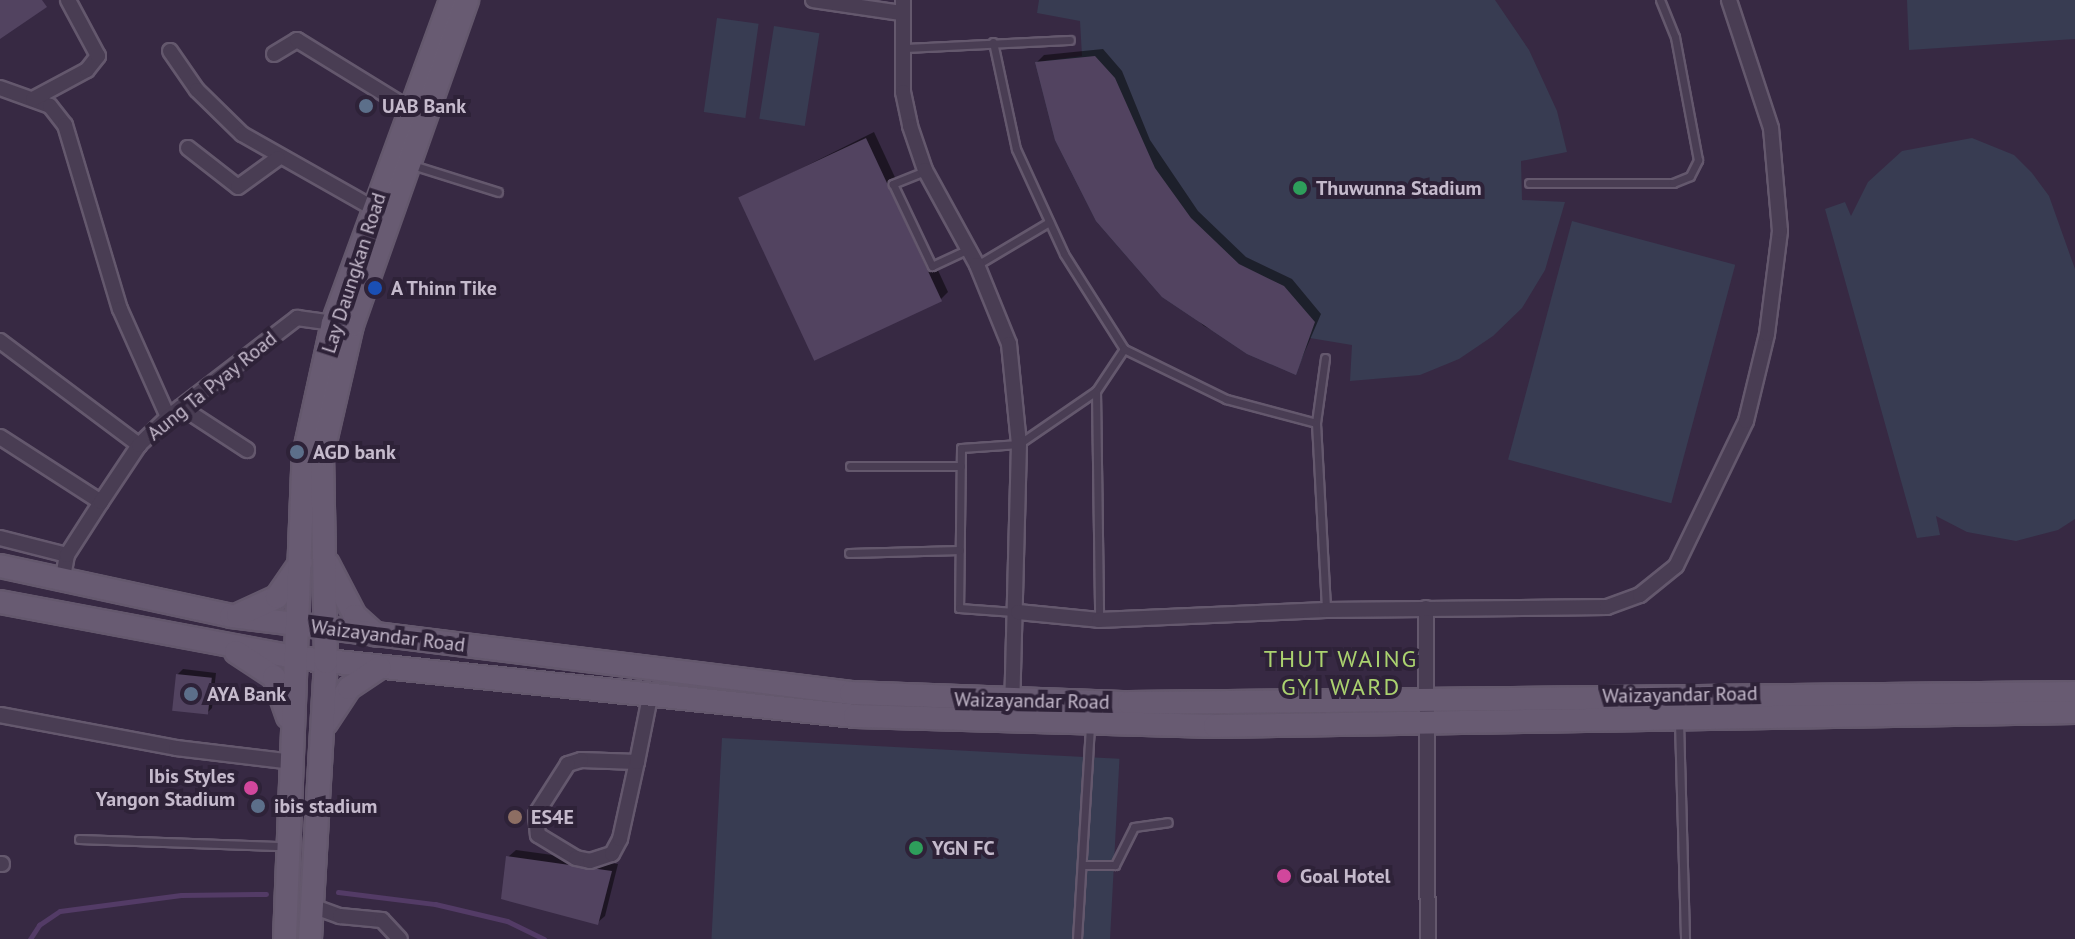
<!DOCTYPE html>
<html>
<head>
<meta charset="utf-8">
<style>
	body { margin:0 }
	#map { position:relative; width:2075px; height:939px; overflow:hidden; background:#372943; font-family:"PT Sans",sans-serif }
	div>[style] { position:absolute }
	[style*='--x'] { left:calc(var(--x)*1px); top:calc(var(--y)*1px); width:calc(var(--w)*1px); rotate:calc(var(--a)*1deg) }
	.green>* { inset:0; background:#383c52; transform-origin:0 0 }
	.shadow>* { inset:0; background:#0007 }
	.stream>* { height:5px; margin:-2.5px; padding:0 2.5px; transform-origin:2.5px; border-radius:2.5px; background:#533b66 }
	.building>* { inset:0; background:#524360; transform-origin:0 0 }
	.roads { filter:drop-shadow(2px 0 #64586d) drop-shadow(-2px 0 #64586d) drop-shadow(0 2px #64586d) drop-shadow(0 -2px #64586d) }
	.lane>* { height:7px; margin:-3.5px; padding:0 3.5px; transform-origin:3.5px; border-radius:3.5px; background:#493d53 }
	.street>* { height:14px; margin:-7px; padding:0 7px; transform-origin:7px; border-radius:7px; background:#493d53 }
	.primary>* { height:22px; margin:-11px; padding:0 11px; transform-origin:11px; border-radius:11px; background:#685b72 }
	.dots>* { width:22px; height:22px; translate:-50% -50%; box-sizing:border-box; border:4px solid #2e2238; border-radius:50% }
	span { translate:-50% -50%; white-space:nowrap; text-align:center; line-height:1.15; -webkit-text-stroke:8px #2e2238; paint-order:stroke }
	.poi-label { font-size:20px; color:#c5bacc; font-weight:700 }
	.left { translate:0 -50%; text-align:left }
	.right { translate:-100% -50%; text-align:right }
	.street-label { font-size:20px; color:#c5bacc }
	.quarter-label { font-size:24px; color:#abd26f; letter-spacing:2px }
</style>
</head>
<body>
<div id="map">
	<div class="green">
		<div style="clip-path:polygon(1039px 0,1495px 0,1529px 50px,1557px 111px,1567px 152px,1521px 161px,1522px 200px,1565px 202px,1545px 270px,1522px 308px,1493px 336px,1459px 359px,1420px 375px,1350px 381px,1352px 345px,1310px 338px,1296px 375px,1247px 354px,1162px 297px,1096px 221px,1055px 140px,1035px 62px,1082px 56px,1080px 21px,1037px 13px)"></div>
		<div style="clip-path:polygon(1907px 0,2075px 0,2075px 39px,1909px 50px)"></div>
		<div style="left:717px;top:18px;width:42px;height:95px;rotate:8deg"></div>
		<div style="left:774px;top:26px;width:46px;height:94px;rotate:9deg"></div>
		<div style="clip-path:polygon(1972px 138px,2014px 155px,2032px 173px,2049px 196px,2075px 269px,2075px 519px,2058px 530px,2016px 541px,1967px 532px,1936px 516px,1940px 535px,1917px 538px,1825px 209px,1845px 202px,1851px 216px,1868px 182px,1902px 151px)"></div>
		<div style="left:1572px;top:221px;width:169px;height:247px;rotate:15deg"></div>
		<div style="left:722px;top:738px;width:398px;height:201px;rotate:3deg"></div>
	</div>
	<div class="shadow">
		<div style="clip-path:polygon(1103px 49px,1122px 71px,1150px 140px,1198px 211px,1246px 257px,1292px 279px,1321px 314px,1296px 372px,1204px 326px,1130px 259px,1098px 220px,1056px 139px,1037px 62px,1044px 55px)"></div>
		<div style="clip-path:polygon(874px 132px,948px 292px,941px 299px,740px 199px)"></div>
		<div style="clip-path:polygon(183px 669px,216px 673px,212px 708px,207px 713px,177px 675px)"></div>
		<div style="clip-path:polygon(516px 850px,618px 864px,605px 916px,597px 923px,508px 857px)"></div>
	</div>
	<div class="stream">
		<div style="--x:338;--y:892;--w:98;--a:7.1"></div>
		<div style="--x:435;--y:904;--w:74;--a:13.3"></div>
		<div style="--x:507;--y:921;--w:41;--a:25.9"></div>
		<div style="--x:30;--y:939;--w:17;--a:-57"></div>
		<div style="--x:39;--y:925;--w:25;--a:-34"></div>
		<div style="--x:60;--y:911;--w:122;--a:-7.5"></div>
		<div style="--x:181;--y:895;--w:85;--a:-0.7"></div>
	</div>
	<div class="building">
		<div style="clip-path:polygon(0 0,42px 0,47px 7px,0 39px)"></div>
		<div style="clip-path:polygon(1095px 56px,1115px 78px,1155px 168px,1191px 218px,1239px 264px,1284px 286px,1315px 322px,1296px 375px,1247px 354px,1162px 297px,1096px 221px,1055px 140px,1035px 62px)"></div>
		<div style="left:866px;top:138px;width:180px;height:141px;rotate:65deg"></div>
		<div style="left:176px;top:674px;width:36px;height:37px;rotate:6deg"></div>
		<div style="clip-path:polygon(506px 856px,612px 871px,598px 925px,501px 899px)"></div>
	</div>
	<div class="roads">
		<div class="lane">
			<div style="--x:993;--y:42;--w:109;--a:77.9"></div>
			<div style="--x:1016;--y:149;--w:115;--a:65.4"></div>
			<div style="--x:1064;--y:254;--w:112;--a:57.7"></div>
			<div style="--x:1124;--y:349;--w:50;--a:123.7"></div>
			<div style="--x:1096;--y:391;--w:93;--a:145.5"></div>
			<div style="--x:1019;--y:444;--w:58;--a:176.1"></div>
			<div style="--x:961;--y:448;--w:160;--a:90.7"></div>
			<div style="--x:959;--y:608;--w:55;--a:4.2"></div>
			<div style="--x:904;--y:48;--w:166;--a:-2.8"></div>
			<div style="--x:412;--y:165;--w:90;--a:17.4"></div>
			<div style="--x:925;--y:171;--w:35;--a:158"></div>
			<div style="--x:893;--y:184;--w:91;--a:64.6"></div>
			<div style="--x:932;--y:266;--w:40;--a:-25"></div>
			<div style="--x:1529;--y:183;--w:144;--a:0"></div>
			<div style="--x:1673;--y:183;--w:18;--a:-22"></div>
			<div style="--x:1690;--y:176;--w:18;--a:-63"></div>
			<div style="--x:1698;--y:160;--w:125;--a:-100.6"></div>
			<div style="--x:1675;--y:37;--w:40;--a:-112"></div>
			<div style="--x:977;--y:265;--w:84;--a:-30.8"></div>
			<div style="--x:1124;--y:349;--w:114;--a:26.1"></div>
			<div style="--x:1226;--y:399;--w:93;--a:14.9"></div>
			<div style="--x:1325;--y:358;--w:66;--a:97.9"></div>
			<div style="--x:1316;--y:423;--w:187;--a:86.9"></div>
			<div style="--x:1096;--y:391;--w:229;--a:89.2"></div>
			<div style="--x:850;--y:466;--w:111;--a:0"></div>
			<div style="--x:849;--y:553;--w:111;--a:-1.5"></div>
			<div style="--x:1679;--y:722;--w:217;--a:88.4"></div>
			<div style="--x:79;--y:839;--w:205;--a:2"></div>
			<div style="--x:1082;--y:865;--w:33;--a:0"></div>
			<div style="--x:1115;--y:865;--w:42;--a:-63.4"></div>
			<div style="--x:1134;--y:827;--w:34;--a:-8"></div>
			<div style="--x:1077;--y:939;--w:215;--a:-86.5"></div>
		</div>
		<div class="street">
			<div style="--x:813;--y:0;--w:89;--a:8.4"></div>
			<div style="--x:903;--y:0;--w:92;--a:90"></div>
			<div style="--x:903;--y:92;--w:35;--a:78"></div>
			<div style="--x:910;--y:126;--w:46;--a:71.2"></div>
			<div style="--x:925;--y:170;--w:108;--a:61.3"></div>
			<div style="--x:977;--y:265;--w:85;--a:67.9"></div>
			<div style="--x:1009;--y:344;--w:100;--a:84.3"></div>
			<div style="--x:1019;--y:444;--w:260;--a:91.5"></div>
			<div style="--x:170;--y:51;--w:47;--a:55.3"></div>
			<div style="--x:197;--y:90;--w:63;--a:44.4"></div>
			<div style="--x:242;--y:134;--w:150;--a:29.5"></div>
			<div style="--x:274;--y:54;--w:27;--a:-31"></div>
			<div style="--x:297;--y:40;--w:134;--a:31.6"></div>
			<div style="--x:0;--y:88;--w:53;--a:19.8"></div>
			<div style="--x:50;--y:106;--w:24;--a:52"></div>
			<div style="--x:65;--y:125;--w:192;--a:73.4"></div>
			<div style="--x:120;--y:309;--w:118;--a:66"></div>
			<div style="--x:33;--y:99;--w:61;--a:-28.2"></div>
			<div style="--x:87;--y:70;--w:18;--a:-52"></div>
			<div style="--x:98;--y:56;--w:64;--a:-118.2"></div>
			<div style="--x:188;--y:148;--w:63;--a:38"></div>
			<div style="--x:238;--y:187;--w:49;--a:-35.9"></div>
			<div style="--x:0;--y:341;--w:174;--a:36.8"></div>
			<div style="--x:181;--y:407;--w:79;--a:33.1"></div>
			<div style="--x:0;--y:437;--w:120;--a:32.8"></div>
			<div style="--x:0;--y:538;--w:69;--a:14.2"></div>
			<div style="--x:62;--y:583;--w:28;--a:-80"></div>
			<div style="--x:67;--y:555;--w:63;--a:-57.3"></div>
			<div style="--x:101;--y:502;--w:69;--a:-56.3"></div>
			<div style="--x:139;--y:445;--w:40;--a:-44"></div>
			<div style="--x:168;--y:417;--w:163;--a:-37.5"></div>
			<div style="--x:297;--y:318;--w:44;--a:7.8"></div>
			<div style="--x:1426;--y:608;--w:331;--a:89.7"></div>
			<div style="--x:1018;--y:612;--w:81;--a:5.6"></div>
			<div style="--x:1099;--y:620;--w:227;--a:-2.5"></div>
			<div style="--x:1326;--y:610;--w:281;--a:-0.6"></div>
			<div style="--x:1607;--y:607;--w:35;--a:-20"></div>
			<div style="--x:1640;--y:595;--w:46;--a:-38.9"></div>
			<div style="--x:1676;--y:566;--w:161;--a:-64.2"></div>
			<div style="--x:1746;--y:421;--w:89;--a:-76.4"></div>
			<div style="--x:1767;--y:334;--w:104;--a:-82.8"></div>
			<div style="--x:1780;--y:231;--w:103;--a:-95"></div>
			<div style="--x:1771;--y:128;--w:135;--a:-108.2"></div>
			<div style="--x:0;--y:715;--w:179;--a:10.6"></div>
			<div style="--x:176;--y:748;--w:118;--a:6.8"></div>
			<div style="--x:637;--y:762;--w:56;--a:-178"></div>
			<div style="--x:581;--y:760;--w:14;--a:163"></div>
			<div style="--x:568;--y:764;--w:59;--a:122.6"></div>
			<div style="--x:536;--y:814;--w:21;--a:85"></div>
			<div style="--x:538;--y:835;--w:44;--a:31.2"></div>
			<div style="--x:576;--y:858;--w:14;--a:12"></div>
			<div style="--x:590;--y:861;--w:23;--a:-18"></div>
			<div style="--x:612;--y:854;--w:17;--a:-62"></div>
			<div style="--x:620;--y:839;--w:79;--a:-77.6"></div>
			<div style="--x:637;--y:762;--w:71;--a:-78.7"></div>
			<div style="--x:0;--y:864;--w:2;--a:0"></div>
			<div style="--x:312;--y:906;--w:30;--a:20"></div>
			<div style="--x:340;--y:916;--w:42;--a:5.4"></div>
			<div style="--x:382;--y:920;--w:26;--a:47"></div>
		</div>
		<div class="primary">
			<div style="--x:328;--y:564;--w:59;--a:62.6"></div>
			<div style="--x:355;--y:616;--w:28;--a:42"></div>
			<div style="--x:0;--y:566;--w:236;--a:12.2"></div>
			<div style="--x:231;--y:616;--w:625;--a:7.08"></div>
			<div style="--x:851;--y:693;--w:278;--a:2.1"></div>
			<div style="--x:1129;--y:703;--w:946;--a:-0.61"></div>
			<div style="--x:0;--y:602;--w:303;--a:10.6"></div>
			<div style="--x:298;--y:658;--w:560;--a:5.94"></div>
			<div style="--x:855;--y:716;--w:360;--a:1.6"></div>
			<div style="--x:1215;--y:726;--w:860;--a:-0.93"></div>
			<div style="--x:238;--y:615;--w:43;--a:-24.8"></div>
			<div style="--x:277;--y:597;--w:42;--a:-55.6"></div>
			<div style="--x:236;--y:652;--w:45;--a:33.3"></div>
			<div style="--x:274;--y:677;--w:42;--a:70.7"></div>
			<div style="--x:326;--y:723;--w:42;--a:-56.7"></div>
			<div style="--x:349;--y:688;--w:37;--a:-34"></div>
			<div style="--x:285;--y:939;--w:484;--a:-87.8"></div>
			<div style="--x:304;--y:455;--w:135;--a:-77.6"></div>
			<div style="--x:333;--y:323;--w:344;--a:-69.9"></div>
			<div style="--x:310;--y:939;--w:277;--a:-86.7"></div>
			<div style="--x:326;--y:662;--w:207;--a:-91.1"></div>
			<div style="--x:322;--y:455;--w:133;--a:-77"></div>
			<div style="--x:352;--y:325;--w:345;--a:-70.5"></div>
		</div>
	</div>
	<div class="dots">
		<div style="left:366px;top:106px;background:#5c6f8a"></div>
		<div style="left:1300px;top:188px;background:#2e9e5b"></div>
		<div style="left:375px;top:288px;background:#1a4fb4"></div>
		<div style="left:297px;top:452px;background:#5c6f8a"></div>
		<div style="left:191px;top:694px;background:#5c6f8a"></div>
		<div style="left:251px;top:788px;background:#d1479c"></div>
		<div style="left:258px;top:806px;background:#5c6f8a"></div>
		<div style="left:515px;top:817px;background:#8d6e63"></div>
		<div style="left:916px;top:848px;background:#2e9e5b"></div>
		<div style="left:1284px;top:876px;background:#d1479c"></div>
	</div>
	<div class="poi-label">
		<span class="left" style="left:382px;top:106px">UAB Bank</span>
		<span class="left" style="left:1316px;top:188px">Thuwunna Stadium</span>
		<span class="left" style="left:391px;top:288px">A Thinn Tike</span>
		<span class="left" style="left:313px;top:452px">AGD bank</span>
		<span class="left" style="left:207px;top:694px">AYA Bank</span>
		<span class="right" style="left:235px;top:788px">Ibis Styles<br>Yangon Stadium</span>
		<span class="left" style="left:274px;top:806px">ibis stadium</span>
		<span class="left" style="left:531px;top:817px">ES4E</span>
		<span class="left" style="left:932px;top:848px">YGN FC</span>
		<span class="left" style="left:1300px;top:876px">Goal Hotel</span>
	</div>
	<div class="street-label">
		<span style="left:354px;top:273px;rotate:-72deg">Lay Daungkan Road</span>
		<span style="left:212px;top:386px;rotate:-39deg">Aung Ta Pyay Road</span>
		<span style="left:388px;top:636px;rotate:7deg">Waizayandar Road</span>
		<span style="left:1680px;top:695px;rotate:-1deg">Waizayandar Road</span>
		<span style="left:1032px;top:701px;rotate:1deg">Waizayandar Road</span>
	</div>
	<div class="quarter-label">
		<span style="left:1341px;top:673px">THUT WAING<br>GYI WARD</span>
	</div>
</div>
</body>
</html>
